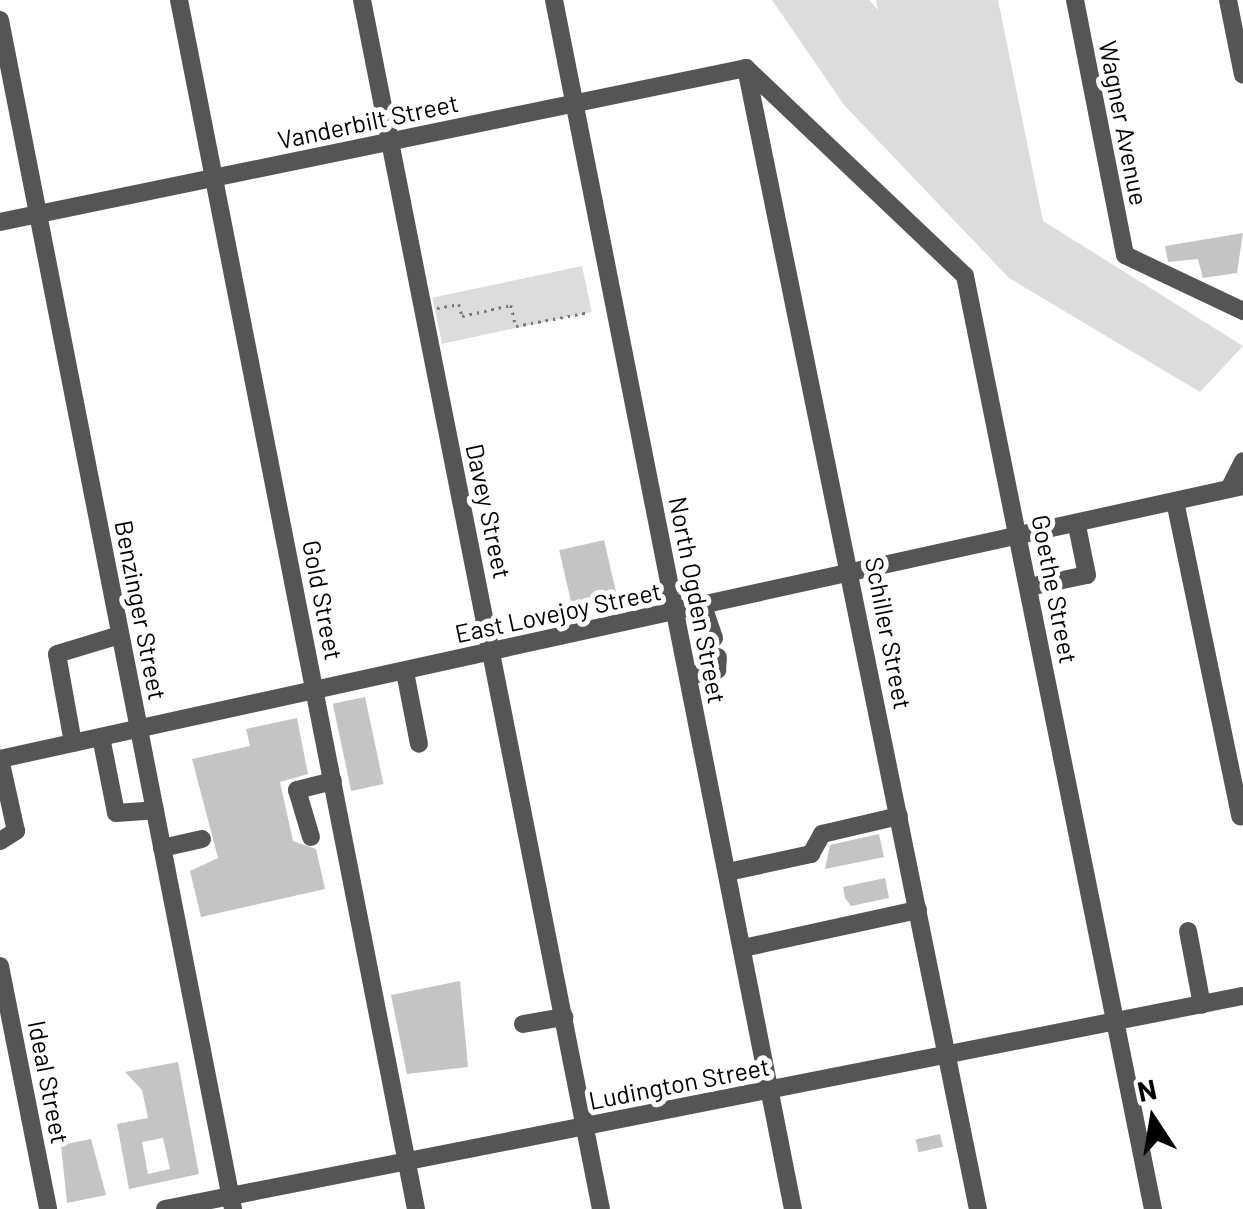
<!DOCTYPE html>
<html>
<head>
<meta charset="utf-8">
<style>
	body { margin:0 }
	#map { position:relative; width:1243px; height:1209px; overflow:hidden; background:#fff; font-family:Barlow,sans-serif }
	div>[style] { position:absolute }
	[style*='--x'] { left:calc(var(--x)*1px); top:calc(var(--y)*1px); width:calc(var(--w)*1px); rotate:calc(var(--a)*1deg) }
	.green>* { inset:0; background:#dcdcdc; transform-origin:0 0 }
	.building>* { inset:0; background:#c4c4c4; transform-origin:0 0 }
	.path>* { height:2.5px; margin-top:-1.25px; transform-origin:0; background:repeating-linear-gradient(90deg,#777 0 2.5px,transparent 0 7.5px) }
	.minor>* { height:18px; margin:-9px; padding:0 9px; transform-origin:9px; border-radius:9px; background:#555 }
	span { translate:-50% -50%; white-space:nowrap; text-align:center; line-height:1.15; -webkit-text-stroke:10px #fff; paint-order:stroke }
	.street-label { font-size:25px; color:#000 }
	.north { position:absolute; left:1103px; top:1069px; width:100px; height:100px; -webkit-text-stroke:8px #fff; paint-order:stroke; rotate:348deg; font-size:28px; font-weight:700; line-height:40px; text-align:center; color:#000 }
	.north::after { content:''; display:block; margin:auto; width:35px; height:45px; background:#000; clip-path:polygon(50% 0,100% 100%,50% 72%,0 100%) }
</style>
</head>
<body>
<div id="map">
	<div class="green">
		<div style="clip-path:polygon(772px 0,869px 0,878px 10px,876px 0,998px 0,1043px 221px,1243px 346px,1200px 392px,1009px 278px,844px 105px)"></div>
		<div style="left:582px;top:266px;width:47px;height:153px;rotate:78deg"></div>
	</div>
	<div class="building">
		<div style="clip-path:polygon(1243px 233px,1237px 273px,1203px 278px,1198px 259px,1168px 262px,1165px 246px)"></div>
		<div style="left:604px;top:540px;width:68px;height:46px;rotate:77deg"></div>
		<div style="left:365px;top:697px;width:89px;height:33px;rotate:78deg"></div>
		<div style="clip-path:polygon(297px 718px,308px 774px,280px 782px,293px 841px,316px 849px,325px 889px,201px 917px,190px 871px,218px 858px,192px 759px,250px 746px,246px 729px)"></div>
		<div style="clip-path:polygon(879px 834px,884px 857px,825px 869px,830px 845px)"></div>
		<div style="clip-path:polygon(885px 878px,889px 898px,851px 906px,845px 898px,843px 887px)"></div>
		<div style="clip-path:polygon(460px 981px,468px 1067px,407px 1074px,391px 995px)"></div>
		<div style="clip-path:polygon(evenodd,178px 1062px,199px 1174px,129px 1189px,117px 1124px,148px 1118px,142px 1090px,125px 1072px,178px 1062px,163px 1138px,170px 1169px,148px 1174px,142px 1142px,163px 1138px)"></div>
		<div style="left:940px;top:1134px;width:13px;height:25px;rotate:77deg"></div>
		<div style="clip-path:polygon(91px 1139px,106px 1195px,67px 1203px,61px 1145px)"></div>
	</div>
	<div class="path">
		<div style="--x:437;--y:308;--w:22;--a:-10"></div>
		<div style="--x:459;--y:304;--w:12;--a:76"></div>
		<div style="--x:462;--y:316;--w:50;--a:-12.7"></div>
		<div style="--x:511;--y:305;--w:22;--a:77"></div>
		<div style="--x:516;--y:326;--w:75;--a:-10.7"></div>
	</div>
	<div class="minor">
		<div style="--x:179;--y:0;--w:1232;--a:78.91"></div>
		<div style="--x:362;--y:0;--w:1232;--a:78.82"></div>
		<div style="--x:554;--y:0;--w:1232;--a:78.82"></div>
		<div style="--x:1075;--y:0;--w:260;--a:78.9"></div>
		<div style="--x:1125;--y:255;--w:131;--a:25.4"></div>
		<div style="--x:1228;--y:0;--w:76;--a:78.7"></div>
		<div style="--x:0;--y:20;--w:1212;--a:78.91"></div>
		<div style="--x:746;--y:68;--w:302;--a:43.5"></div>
		<div style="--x:965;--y:276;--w:952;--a:78.61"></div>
		<div style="--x:746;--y:68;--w:1164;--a:78.51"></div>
		<div style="--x:0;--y:222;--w:762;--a:-11.66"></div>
		<div style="--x:1230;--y:487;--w:29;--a:-63"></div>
		<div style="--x:1176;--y:506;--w:317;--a:78.3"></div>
		<div style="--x:1029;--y:587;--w:59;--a:-11.7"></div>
		<div style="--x:1087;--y:575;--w:50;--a:-101.5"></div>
		<div style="--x:703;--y:606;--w:34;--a:71"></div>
		<div style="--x:405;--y:672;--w:73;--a:79"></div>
		<div style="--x:688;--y:676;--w:30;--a:-12"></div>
		<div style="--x:717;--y:670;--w:13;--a:-86"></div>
		<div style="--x:101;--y:737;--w:77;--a:78.8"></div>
		<div style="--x:116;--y:813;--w:39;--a:-4"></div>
		<div style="--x:73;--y:743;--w:90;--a:-100.2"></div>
		<div style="--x:57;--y:654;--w:66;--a:-16.8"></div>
		<div style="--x:0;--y:759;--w:1273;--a:-12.39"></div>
		<div style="--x:311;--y:837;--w:49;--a:-106.6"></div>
		<div style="--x:297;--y:790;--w:37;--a:-14"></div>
		<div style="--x:0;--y:841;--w:19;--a:-32"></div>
		<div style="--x:16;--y:831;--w:74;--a:-102.5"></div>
		<div style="--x:162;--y:848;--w:41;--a:-12.7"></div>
		<div style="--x:728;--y:872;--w:85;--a:-12.2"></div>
		<div style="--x:811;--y:854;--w:23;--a:-61"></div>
		<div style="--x:822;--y:834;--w:79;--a:-13.2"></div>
		<div style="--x:1188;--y:931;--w:75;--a:79.3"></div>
		<div style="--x:743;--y:948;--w:179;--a:-12.3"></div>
		<div style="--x:0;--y:966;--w:248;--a:78.8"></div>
		<div style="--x:523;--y:1024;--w:42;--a:-9.7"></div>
		<div style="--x:165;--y:1209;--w:1099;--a:-11.18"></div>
	</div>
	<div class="street-label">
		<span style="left:368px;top:121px;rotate:-12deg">Vanderbilt Street</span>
		<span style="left:1124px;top:123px;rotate:79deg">Wagner Avenue</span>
		<span style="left:489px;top:511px;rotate:78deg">Davey Street</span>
		<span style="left:1055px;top:589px;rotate:79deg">Goethe Street</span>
		<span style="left:323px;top:600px;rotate:79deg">Gold Street</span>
		<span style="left:698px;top:600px;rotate:79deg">North Ogden Street</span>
		<span style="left:141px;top:610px;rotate:79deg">Benzinger Street</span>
		<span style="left:558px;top:612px;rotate:-12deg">East Lovejoy Street</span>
		<span style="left:889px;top:633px;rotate:79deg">Schiller Street</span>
		<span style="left:49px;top:1082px;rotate:79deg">Ideal Street</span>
		<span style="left:679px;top:1083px;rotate:-11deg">Ludington Street</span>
	</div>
	<div class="north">N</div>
</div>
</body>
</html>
